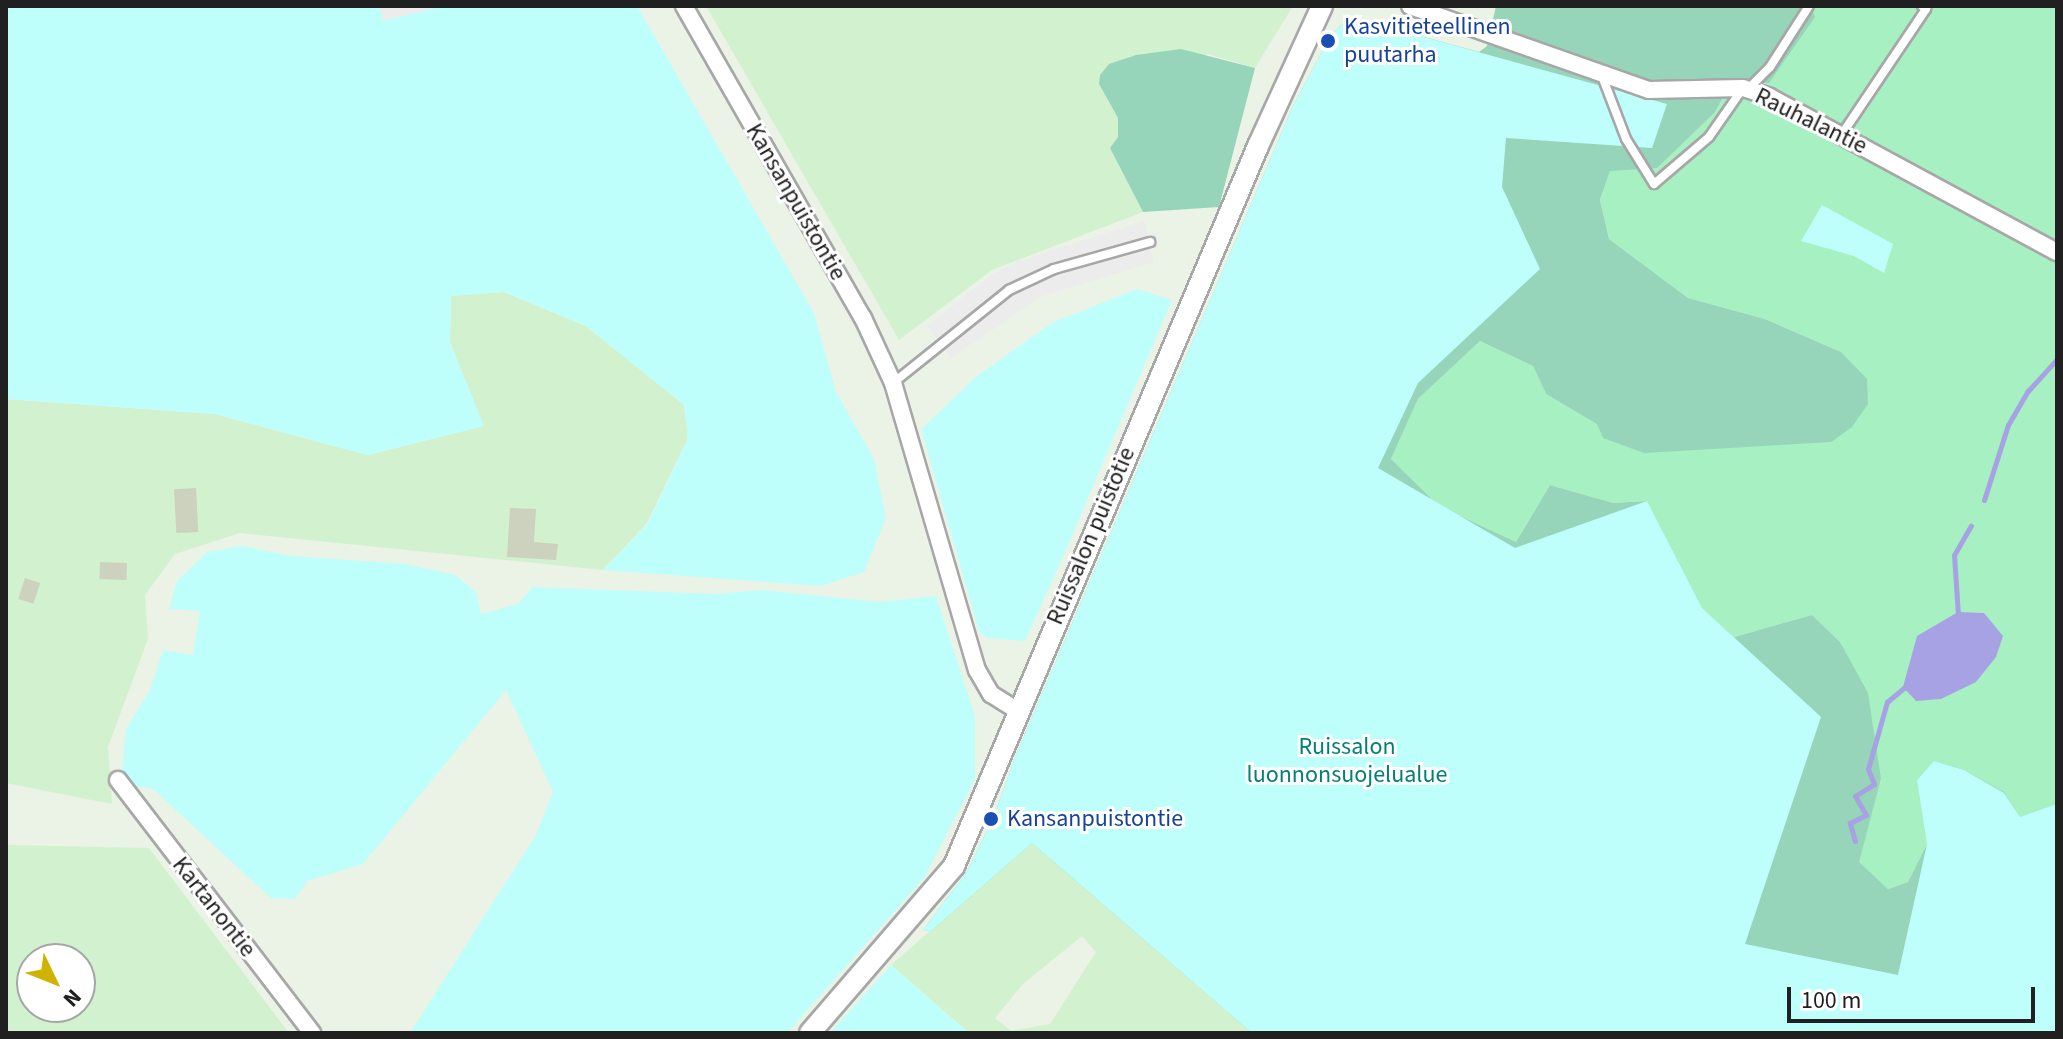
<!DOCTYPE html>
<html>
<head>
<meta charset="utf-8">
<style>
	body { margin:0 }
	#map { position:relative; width:2063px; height:1039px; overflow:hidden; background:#ebf2e6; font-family:"Source Sans 3",sans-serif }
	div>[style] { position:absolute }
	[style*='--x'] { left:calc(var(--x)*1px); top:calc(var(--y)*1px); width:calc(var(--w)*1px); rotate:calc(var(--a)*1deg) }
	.farmland>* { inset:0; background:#d2f2cf }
	.grass>* { inset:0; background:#a7f0c1 }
	.forest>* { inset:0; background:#96d5b9 }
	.park>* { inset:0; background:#bffffb }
	.parking>* { inset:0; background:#ececec }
	.water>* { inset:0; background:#a7a2e3 }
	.stream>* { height:5px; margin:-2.5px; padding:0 2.5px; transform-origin:2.5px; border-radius:2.5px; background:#a7a2e3 }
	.building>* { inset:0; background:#ccd2be; transform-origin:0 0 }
	.roads { filter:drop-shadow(2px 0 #a7a7a7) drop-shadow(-2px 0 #a7a7a7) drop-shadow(0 2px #a7a7a7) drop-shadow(0 -2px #a7a7a7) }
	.service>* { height:8px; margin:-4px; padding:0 4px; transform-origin:4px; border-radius:4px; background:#fff }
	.minor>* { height:16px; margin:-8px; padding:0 8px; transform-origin:8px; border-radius:8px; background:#fff }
	.tertiary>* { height:20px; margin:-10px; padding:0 10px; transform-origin:10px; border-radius:10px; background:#fff }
	.dots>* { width:22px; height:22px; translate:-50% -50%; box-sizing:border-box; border:4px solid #fff; border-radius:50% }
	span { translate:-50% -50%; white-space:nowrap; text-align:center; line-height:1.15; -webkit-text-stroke:6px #fff; paint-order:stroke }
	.transit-label { font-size:24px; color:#164399 }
	.left { translate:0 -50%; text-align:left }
	.street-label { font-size:24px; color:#202020 }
	.park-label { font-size:24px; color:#028078 }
	.frame { position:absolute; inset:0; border:8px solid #202020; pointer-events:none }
	.north { position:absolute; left:16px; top:943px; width:80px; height:80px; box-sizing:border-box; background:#fff; border:2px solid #a6a6a6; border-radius:50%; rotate:133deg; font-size:22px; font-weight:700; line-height:32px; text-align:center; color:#202020 }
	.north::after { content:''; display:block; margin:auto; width:28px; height:36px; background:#d0b200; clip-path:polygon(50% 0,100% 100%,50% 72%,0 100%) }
	.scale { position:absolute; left:1787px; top:987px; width:248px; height:36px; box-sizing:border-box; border:4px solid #202020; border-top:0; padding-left:10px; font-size:24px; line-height:28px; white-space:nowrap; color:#202020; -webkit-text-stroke:6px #fff; paint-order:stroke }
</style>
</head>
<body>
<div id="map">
	<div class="farmland">
		<div style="clip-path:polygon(706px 6px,1293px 6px,1255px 68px,1208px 54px,1099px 84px,1118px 118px,1118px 137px,1110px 148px,1143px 212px,992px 270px,899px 340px)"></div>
		<div style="clip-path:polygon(504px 292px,586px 326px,684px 405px,688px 438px,647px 523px,603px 570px,240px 533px,175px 554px,145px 595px,148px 639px,108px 747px,112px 804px,6px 783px,6px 399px,215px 414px,368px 455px,483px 426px,450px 342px,451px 295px)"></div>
		<div style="clip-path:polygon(evenodd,1032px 842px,1252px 1033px,969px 1033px,891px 965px,1032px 842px,1082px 936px,1096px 952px,1050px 1024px,1011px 1031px,995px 1018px,1023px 984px,1082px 936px)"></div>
		<div style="clip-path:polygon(evenodd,6px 845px,149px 848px,289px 1033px,6px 1033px,6px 845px,32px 959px,80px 959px,80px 1007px,32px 1007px,32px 959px)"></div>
	</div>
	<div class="grass">
		<div style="clip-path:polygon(1810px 6px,2057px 6px,2057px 804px,2020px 817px,1917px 780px,1927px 844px,1908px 882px,1888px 889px,1858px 862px,1881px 779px,1840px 642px,1812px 615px,1734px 637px,1702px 608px,1647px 501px,1613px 503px,1550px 485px,1516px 542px,1439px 506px,1391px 459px,1418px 399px,1480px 341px,1533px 366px,1546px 394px,1598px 424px,1841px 352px,1765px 319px,1688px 298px,1609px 239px,1600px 200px,1610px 171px,1715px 112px,1733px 79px)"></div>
	</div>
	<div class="forest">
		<div style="clip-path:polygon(1496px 6px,1810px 6px,1815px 17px,1769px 83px,1733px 79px,1715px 112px,1657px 168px,1610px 171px,1600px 200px,1609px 239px,1688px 298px,1765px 319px,1841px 352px,1867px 379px,1868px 404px,1852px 427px,1831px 442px,1644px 453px,1603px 438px,1597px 424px,1546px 394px,1533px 366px,1480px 341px,1418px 399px,1391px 459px,1439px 506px,1516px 542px,1550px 485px,1613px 503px,1647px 501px,1702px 608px,1734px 637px,1812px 615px,1840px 642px,1868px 693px,1881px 779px,1859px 862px,1888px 889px,1908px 882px,1927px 844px,1917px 780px,1934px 761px,1964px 770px,2004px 792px,2020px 817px,2057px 804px,2057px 1033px,1252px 1033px,1032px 843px,931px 931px,923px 930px,967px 872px,994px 816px,1016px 755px,1293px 106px,1332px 33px,1351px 17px,1479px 52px,1487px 46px)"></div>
		<div style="clip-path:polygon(1181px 49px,1255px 68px,1219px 207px,1143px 212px,1110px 148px,1118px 137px,1118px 118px,1099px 84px,1100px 75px,1109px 64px,1136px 55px)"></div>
	</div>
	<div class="park">
		<div style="clip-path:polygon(6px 6px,637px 6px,814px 313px,836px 392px,874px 459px,886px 518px,864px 572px,821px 586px,603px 570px,648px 523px,688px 438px,684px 405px,586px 326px,504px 292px,451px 296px,450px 342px,484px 426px,367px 455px,215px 414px,6px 399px)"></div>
		<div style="clip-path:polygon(1351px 17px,1667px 104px,1652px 148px,1506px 138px,1502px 187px,1540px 269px,1418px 383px,1378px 468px,1515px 548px,1647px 501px,1702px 608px,1821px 717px,1745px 944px,1898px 975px,1927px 844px,1917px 780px,1934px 761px,1964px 770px,2004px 793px,2020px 817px,2057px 804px,2057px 1033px,1252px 1033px,1032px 843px,931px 931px,923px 930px,967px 872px,994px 816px,1016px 755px,1293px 106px,1332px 33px)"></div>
		<div style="clip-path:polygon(1822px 205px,1893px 244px,1884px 273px,1854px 256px,1801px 241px)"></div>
		<div style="clip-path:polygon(1137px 289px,1172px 300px,1065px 552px,1025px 641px,987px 638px,979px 631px,921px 429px,977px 376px,1052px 323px)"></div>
		<div style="clip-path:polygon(242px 546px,292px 556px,406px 564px,455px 575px,476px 592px,481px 614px,518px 604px,533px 587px,715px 594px,762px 590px,880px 602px,936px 596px,975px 716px,975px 779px,924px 878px,787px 1033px,410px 1033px,536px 835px,553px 792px,506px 690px,363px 864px,307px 881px,295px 899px,271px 898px,153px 789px,127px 785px,122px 771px,126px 729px,150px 690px,163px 650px,193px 655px,200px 611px,169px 609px,177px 581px,207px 552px)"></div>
		<div style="clip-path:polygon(891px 965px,969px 1033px,830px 1033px)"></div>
	</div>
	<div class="parking">
		<div style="clip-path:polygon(379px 6px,445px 6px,383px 21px)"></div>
		<div style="clip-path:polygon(1144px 221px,1154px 262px,1042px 296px,951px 358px,927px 326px,993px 274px,1016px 262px)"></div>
	</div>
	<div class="water">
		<div style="clip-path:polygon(1958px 612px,1984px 613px,2003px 636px,1996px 657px,1976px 682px,1941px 699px,1916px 701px,1903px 687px,1917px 636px)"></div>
	</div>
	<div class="stream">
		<div style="--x:1984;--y:500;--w:79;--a:-72.3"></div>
		<div style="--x:2008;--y:425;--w:39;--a:-60"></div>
		<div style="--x:2028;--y:391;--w:43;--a:-47.8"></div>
		<div style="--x:1958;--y:615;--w:60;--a:-93.8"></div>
		<div style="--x:1954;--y:555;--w:34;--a:-60"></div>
		<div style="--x:1855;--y:841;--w:19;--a:-106"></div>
		<div style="--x:1850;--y:823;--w:18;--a:-27"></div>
		<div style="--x:1866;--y:815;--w:22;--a:-120"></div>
		<div style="--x:1855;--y:796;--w:22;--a:-32"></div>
		<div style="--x:1874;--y:784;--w:16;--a:-112"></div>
		<div style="--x:1868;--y:769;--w:70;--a:-74.2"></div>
		<div style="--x:1887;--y:702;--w:26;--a:-40"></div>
	</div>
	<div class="building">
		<div style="left:196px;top:488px;width:44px;height:22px;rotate:87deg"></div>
		<div style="clip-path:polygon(510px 508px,536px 509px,534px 542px,558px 544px,556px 560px,507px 557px)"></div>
		<div style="left:100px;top:562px;width:27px;height:17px;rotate:2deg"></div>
		<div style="left:25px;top:578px;width:16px;height:22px;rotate:18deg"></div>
	</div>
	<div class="roads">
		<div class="service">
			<div style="--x:1602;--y:76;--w:67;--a:69.1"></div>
			<div style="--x:1626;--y:139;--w:53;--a:58.1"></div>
			<div style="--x:1654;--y:184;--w:72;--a:-40.5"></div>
			<div style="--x:1709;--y:137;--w:60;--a:-55.2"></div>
			<div style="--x:1748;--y:89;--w:31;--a:-45"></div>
			<div style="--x:1770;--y:67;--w:72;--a:-57.4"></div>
			<div style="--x:1842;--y:134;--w:151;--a:-56.1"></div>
			<div style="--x:1926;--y:9;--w:5;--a:-143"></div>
			<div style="--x:893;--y:383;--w:149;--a:-38.7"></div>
			<div style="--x:1009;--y:290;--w:50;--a:-25"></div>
			<div style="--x:1054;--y:269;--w:100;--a:-15.7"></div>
		</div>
		<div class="minor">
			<div style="--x:684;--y:6;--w:360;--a:60.2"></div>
			<div style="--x:863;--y:318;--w:72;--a:65.2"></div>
			<div style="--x:893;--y:383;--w:299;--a:73.7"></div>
			<div style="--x:977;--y:670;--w:28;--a:60"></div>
			<div style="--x:991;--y:694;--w:31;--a:32"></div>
			<div style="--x:1410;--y:6;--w:253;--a:19.4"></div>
			<div style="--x:1649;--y:90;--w:94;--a:-1.2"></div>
			<div style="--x:1743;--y:88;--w:28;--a:18"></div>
			<div style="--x:1770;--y:97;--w:326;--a:28.4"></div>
			<div style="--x:118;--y:780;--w:319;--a:52.5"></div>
		</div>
		<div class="tertiary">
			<div style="--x:810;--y:1033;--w:221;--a:-49.2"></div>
			<div style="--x:954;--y:866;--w:782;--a:-67.11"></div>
			<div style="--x:1258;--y:146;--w:154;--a:-65.4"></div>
		</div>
	</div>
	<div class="dots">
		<div style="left:1328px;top:41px;background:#1a4fb4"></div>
		<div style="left:991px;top:819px;background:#1a4fb4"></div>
	</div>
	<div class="transit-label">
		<span class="left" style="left:1344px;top:41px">Kasvitieteellinen<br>puutarha</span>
		<span class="left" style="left:1007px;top:819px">Kansanpuistontie</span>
	</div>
	<div class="street-label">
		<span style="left:1811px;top:121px;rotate:26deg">Rauhalantie</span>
		<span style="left:796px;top:202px;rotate:60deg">Kansanpuistontie</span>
		<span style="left:1091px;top:536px;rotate:-67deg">Ruissalon puistotie</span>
		<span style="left:214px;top:907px;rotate:52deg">Kartanontie</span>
	</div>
	<div class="park-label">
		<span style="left:1347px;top:761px">Ruissalon<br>luonnonsuojelualue</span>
	</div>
	<div class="frame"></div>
	<div class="north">N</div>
	<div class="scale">100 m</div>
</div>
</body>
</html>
